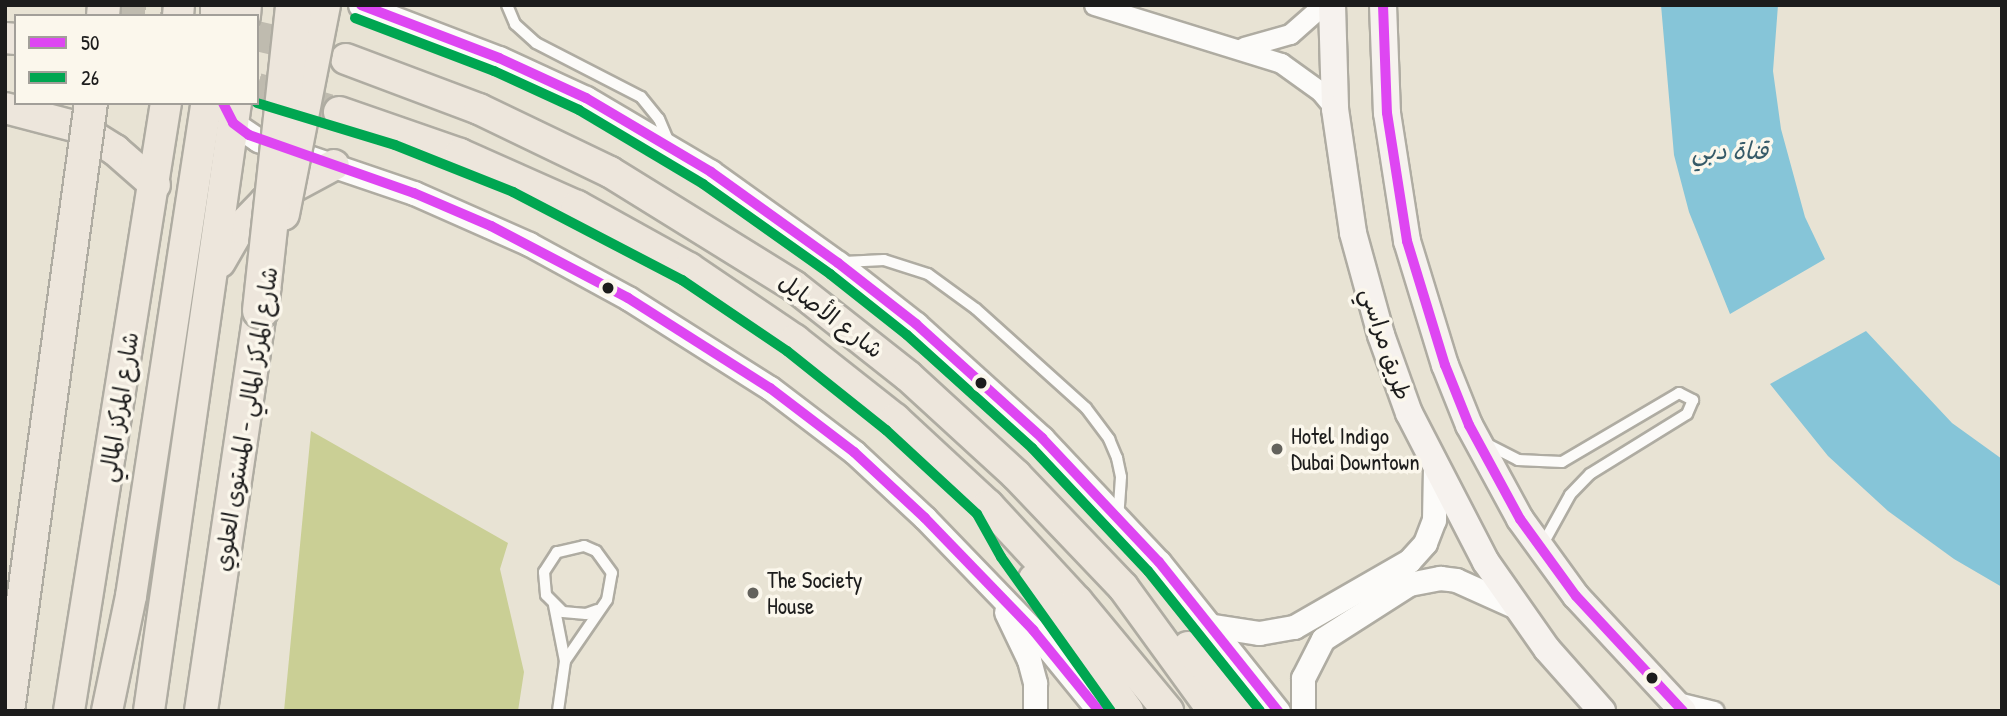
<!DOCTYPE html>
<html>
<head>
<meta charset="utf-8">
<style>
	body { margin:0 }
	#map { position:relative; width:2007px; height:716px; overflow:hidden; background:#e8e3d4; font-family:"Patrick Hand","Playpen Sans Arabic",sans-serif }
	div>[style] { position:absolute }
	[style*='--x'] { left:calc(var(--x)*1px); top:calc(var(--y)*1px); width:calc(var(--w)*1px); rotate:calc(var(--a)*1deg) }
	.green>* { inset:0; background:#cacf95 }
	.water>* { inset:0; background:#86c5d8 }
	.primary-tunnel>* { height:30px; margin-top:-15px; transform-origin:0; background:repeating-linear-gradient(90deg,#bfbbaf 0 30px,transparent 0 45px) }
	.roads { filter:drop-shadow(2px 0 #afaca2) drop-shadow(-2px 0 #afaca2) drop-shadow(0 2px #afaca2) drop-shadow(0 -2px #afaca2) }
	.service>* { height:10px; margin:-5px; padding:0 5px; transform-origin:5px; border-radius:5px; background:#fcfbf9 }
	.minor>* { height:19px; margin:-9.5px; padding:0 9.5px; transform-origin:9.5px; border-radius:9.5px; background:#fcfbf9 }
	.tertiary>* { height:23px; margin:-11.5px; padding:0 11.5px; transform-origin:11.5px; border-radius:11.5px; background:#fcfbf9 }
	.secondary>* { height:26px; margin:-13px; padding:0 13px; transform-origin:13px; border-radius:13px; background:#f6f2ee }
	.primary>* { height:30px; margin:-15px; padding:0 15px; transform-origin:15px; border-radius:15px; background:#ede6dc }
	.trunk>* { height:32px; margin:-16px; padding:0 16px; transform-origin:16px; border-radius:16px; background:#ede6dc }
	.bridges { filter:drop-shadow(2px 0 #afaca2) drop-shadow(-2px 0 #afaca2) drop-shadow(0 2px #afaca2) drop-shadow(0 -2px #afaca2) }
	.trunk-bridge>* { height:32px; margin:-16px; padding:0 16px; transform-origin:16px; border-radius:16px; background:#ede6dc }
	.motorway-bridge>* { height:35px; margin:-17.5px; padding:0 17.5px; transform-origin:17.5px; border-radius:17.5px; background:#ede6dc }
	.bus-1>* { height:10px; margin:-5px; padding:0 5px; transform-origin:5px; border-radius:5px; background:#de46f2 }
	.bus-2>* { height:10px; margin:-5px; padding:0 5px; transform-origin:5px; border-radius:5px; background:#00a651 }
	.dots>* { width:19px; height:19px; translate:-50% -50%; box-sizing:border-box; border:4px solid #fbf7ec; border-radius:50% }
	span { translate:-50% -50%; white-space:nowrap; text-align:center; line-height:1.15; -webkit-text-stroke:7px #fbf7ec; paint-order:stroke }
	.street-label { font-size:23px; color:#1c1c1c }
	.poi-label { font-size:23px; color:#1c1c1c }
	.left { translate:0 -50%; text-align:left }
	.water-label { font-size:24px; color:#365a68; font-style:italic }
	.frame { position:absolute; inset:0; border:7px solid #1c1c1c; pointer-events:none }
	.legend { position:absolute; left:14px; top:14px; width:245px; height:91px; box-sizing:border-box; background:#fbf7ec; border:2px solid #a29f99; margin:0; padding:9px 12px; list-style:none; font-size:21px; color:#1c1c1c }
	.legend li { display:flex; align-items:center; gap:14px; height:35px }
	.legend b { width:35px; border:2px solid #a29f99 }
</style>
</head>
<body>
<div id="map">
	<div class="green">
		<div style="clip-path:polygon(311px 431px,508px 543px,500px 569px,524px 672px,518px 711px,284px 711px)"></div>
	</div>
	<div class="water">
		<div style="clip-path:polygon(1661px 5px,1778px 5px,1773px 71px,1781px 129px,1805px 217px,1825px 259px,1730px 314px,1689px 212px,1674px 155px)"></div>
		<div style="clip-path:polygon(1866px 331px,1952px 423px,2002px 459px,2002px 587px,1954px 559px,1888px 511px,1828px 456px,1770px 384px)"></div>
	</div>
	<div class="primary-tunnel">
		<div style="--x:116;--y:5;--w:54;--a:11.7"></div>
		<div style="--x:257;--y:36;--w:57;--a:13.3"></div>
		<div style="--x:257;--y:88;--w:85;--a:16.3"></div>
	</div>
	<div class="roads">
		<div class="service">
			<div style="--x:507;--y:5;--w:21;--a:67"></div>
			<div style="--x:515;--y:24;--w:28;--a:42"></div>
			<div style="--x:536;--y:43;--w:118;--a:27.2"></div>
			<div style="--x:641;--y:97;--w:28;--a:51"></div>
			<div style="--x:659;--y:119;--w:25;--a:67"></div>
			<div style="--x:844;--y:262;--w:40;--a:-2.9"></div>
			<div style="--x:884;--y:260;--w:46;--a:17.7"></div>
			<div style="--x:928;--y:274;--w:59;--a:36.1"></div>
			<div style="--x:976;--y:309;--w:148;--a:42"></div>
			<div style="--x:1086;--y:408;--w:39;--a:53"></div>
			<div style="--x:1109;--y:439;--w:21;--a:67"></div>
			<div style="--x:1117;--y:458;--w:19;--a:78"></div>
			<div style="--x:1121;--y:477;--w:39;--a:94"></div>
			<div style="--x:1489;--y:445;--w:33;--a:27"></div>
			<div style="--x:1518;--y:460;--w:44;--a:2.6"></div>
			<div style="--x:1562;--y:462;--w:136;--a:-30.5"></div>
			<div style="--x:1679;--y:393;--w:16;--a:27"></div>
			<div style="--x:1693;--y:400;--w:15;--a:113"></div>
			<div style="--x:1687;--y:414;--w:114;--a:148.3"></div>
			<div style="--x:1590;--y:474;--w:29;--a:134"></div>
			<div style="--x:1570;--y:495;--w:56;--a:118.9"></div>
			<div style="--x:554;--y:605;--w:57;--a:78.9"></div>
			<div style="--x:565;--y:661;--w:50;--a:98"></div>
			<div style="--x:565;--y:661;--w:74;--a:-55.5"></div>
			<div style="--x:607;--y:600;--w:27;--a:-80"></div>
			<div style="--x:612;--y:573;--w:27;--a:-126"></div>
			<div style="--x:596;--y:551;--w:13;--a:-157"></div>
			<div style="--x:584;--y:546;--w:28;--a:167"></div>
			<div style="--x:557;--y:552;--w:24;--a:123"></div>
			<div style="--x:544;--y:572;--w:23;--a:85"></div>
			<div style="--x:546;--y:595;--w:24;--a:45"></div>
			<div style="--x:563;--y:612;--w:23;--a:5"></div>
			<div style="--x:586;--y:614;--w:12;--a:-20"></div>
		</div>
		<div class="minor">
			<div style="--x:1094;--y:5;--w:196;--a:17.2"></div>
			<div style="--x:1281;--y:63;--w:48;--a:35.7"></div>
			<div style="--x:1320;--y:91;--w:23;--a:50"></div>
			<div style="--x:1244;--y:47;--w:48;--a:-15.8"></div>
			<div style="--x:1290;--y:34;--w:44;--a:-41.3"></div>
			<div style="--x:1673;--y:701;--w:42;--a:13.7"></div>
		</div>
		<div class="tertiary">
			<div style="--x:360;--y:5;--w:149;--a:20.9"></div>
			<div style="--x:499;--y:58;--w:96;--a:24.7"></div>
			<div style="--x:586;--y:98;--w:145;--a:30.6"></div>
			<div style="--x:711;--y:172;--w:156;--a:35.6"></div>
			<div style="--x:838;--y:263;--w:99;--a:38"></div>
			<div style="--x:916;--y:324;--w:170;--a:42.1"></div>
			<div style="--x:1042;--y:438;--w:170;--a:46.7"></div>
			<div style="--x:1159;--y:562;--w:191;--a:51.4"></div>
			<div style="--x:227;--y:110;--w:14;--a:65"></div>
			<div style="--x:233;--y:123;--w:30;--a:34"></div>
			<div style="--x:258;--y:140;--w:165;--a:18.8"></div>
			<div style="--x:414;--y:193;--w:126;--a:23.9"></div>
			<div style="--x:529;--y:244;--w:113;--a:28.6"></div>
			<div style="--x:628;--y:298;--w:168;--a:32.4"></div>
			<div style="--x:770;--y:388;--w:106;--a:37.3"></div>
			<div style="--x:854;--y:452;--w:97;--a:42.9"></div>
			<div style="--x:925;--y:518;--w:156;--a:46"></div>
			<div style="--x:1033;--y:630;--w:104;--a:50.8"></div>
			<div style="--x:1006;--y:612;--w:53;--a:64.4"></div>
			<div style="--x:1029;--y:660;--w:24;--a:75"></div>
			<div style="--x:1035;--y:683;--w:28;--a:90"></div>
			<div style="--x:1214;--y:626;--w:46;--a:8.8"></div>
			<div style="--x:1259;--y:633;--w:36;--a:-10"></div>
			<div style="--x:1294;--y:627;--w:133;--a:-29.9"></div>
			<div style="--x:1409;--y:561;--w:24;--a:-48"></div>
			<div style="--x:1425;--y:543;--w:25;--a:-69"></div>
			<div style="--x:1434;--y:520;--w:50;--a:-88.9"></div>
			<div style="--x:1303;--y:711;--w:33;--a:-90"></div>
			<div style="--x:1303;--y:678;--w:44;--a:-62.9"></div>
			<div style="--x:1323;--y:639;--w:102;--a:-32.6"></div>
			<div style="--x:1409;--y:584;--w:32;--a:-11"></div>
			<div style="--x:1440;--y:578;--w:16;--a:7"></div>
			<div style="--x:1456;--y:580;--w:64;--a:24.1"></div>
		</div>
		<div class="secondary">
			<div style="--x:1332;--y:5;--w:104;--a:88.3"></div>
			<div style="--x:1335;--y:109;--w:125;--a:81.7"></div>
			<div style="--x:1353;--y:233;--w:106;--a:74.6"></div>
			<div style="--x:1381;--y:335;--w:83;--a:70.3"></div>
			<div style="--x:1409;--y:413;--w:168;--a:62.7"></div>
			<div style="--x:1486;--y:562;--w:106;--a:55"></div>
			<div style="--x:1547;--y:649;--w:83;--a:48.4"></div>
			<div style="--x:1383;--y:5;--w:108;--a:87.9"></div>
			<div style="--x:1387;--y:113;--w:130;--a:81.1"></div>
			<div style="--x:1407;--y:241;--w:130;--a:73"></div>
			<div style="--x:1445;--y:365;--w:65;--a:68.2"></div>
			<div style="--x:1469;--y:425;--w:107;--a:61.5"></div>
			<div style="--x:1520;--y:519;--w:95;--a:54"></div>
			<div style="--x:1576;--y:596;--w:157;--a:47.1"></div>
		</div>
		<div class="primary">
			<div style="--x:178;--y:16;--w:11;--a:-85"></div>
			<div style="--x:216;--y:16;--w:11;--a:-90"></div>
			<div style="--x:245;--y:16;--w:11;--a:-85"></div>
			<div style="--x:5;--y:38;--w:11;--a:5"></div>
			<div style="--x:346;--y:59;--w:142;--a:20.6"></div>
			<div style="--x:479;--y:109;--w:145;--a:25.7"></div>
			<div style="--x:610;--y:172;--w:216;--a:31.8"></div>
			<div style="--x:794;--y:286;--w:145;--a:38.3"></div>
			<div style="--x:908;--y:376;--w:147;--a:42.5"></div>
			<div style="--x:1016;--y:475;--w:155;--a:46.3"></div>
			<div style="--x:1123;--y:587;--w:153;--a:54"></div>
			<div style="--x:5;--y:108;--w:75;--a:14.6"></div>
			<div style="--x:78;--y:127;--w:44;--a:31.9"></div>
			<div style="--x:115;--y:150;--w:53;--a:41.2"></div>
			<div style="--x:339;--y:112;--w:128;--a:19.1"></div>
			<div style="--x:460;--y:154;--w:128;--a:24"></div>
			<div style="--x:577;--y:206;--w:128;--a:29"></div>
			<div style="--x:689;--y:268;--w:128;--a:34.2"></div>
			<div style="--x:795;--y:340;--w:127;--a:38.3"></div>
			<div style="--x:895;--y:419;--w:127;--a:42.8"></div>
			<div style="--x:988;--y:505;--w:131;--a:47.2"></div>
			<div style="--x:1077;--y:601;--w:143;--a:50.4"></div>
			<div style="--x:220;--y:262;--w:39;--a:-60"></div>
			<div style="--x:240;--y:228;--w:36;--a:-46"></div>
			<div style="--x:265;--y:202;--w:78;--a:-28.2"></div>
			<div style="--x:1034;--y:579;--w:162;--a:54.5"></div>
			<div style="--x:1188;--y:647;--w:85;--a:48.8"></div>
			<div style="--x:69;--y:711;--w:616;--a:-80.94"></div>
			<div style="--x:107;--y:711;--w:117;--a:-78.2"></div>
			<div style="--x:131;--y:596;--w:499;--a:-81.3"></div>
			<div style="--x:149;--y:711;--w:614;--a:-81.86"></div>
		</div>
		<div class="trunk">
			<div style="--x:103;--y:16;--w:11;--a:-85"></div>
			<div style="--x:201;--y:711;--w:405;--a:-81.6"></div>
		</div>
	</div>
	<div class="bridges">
		<div class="trunk-bridge">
			<div style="--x:283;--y:214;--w:213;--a:-78.9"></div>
			<div style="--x:8;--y:711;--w:614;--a:-82.23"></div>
		</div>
		<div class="motorway-bridge">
			<div style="--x:260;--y:310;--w:307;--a:-83.8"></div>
		</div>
	</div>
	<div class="bus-1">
		<div style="--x:361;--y:5;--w:148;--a:21"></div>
		<div style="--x:499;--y:58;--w:96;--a:24.7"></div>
		<div style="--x:586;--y:98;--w:145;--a:30.6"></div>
		<div style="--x:711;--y:172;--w:156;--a:35.6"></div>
		<div style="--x:838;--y:263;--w:99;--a:38"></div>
		<div style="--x:916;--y:324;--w:170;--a:42.1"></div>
		<div style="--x:1042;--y:438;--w:170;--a:46.7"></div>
		<div style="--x:1159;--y:562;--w:191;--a:51.4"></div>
		<div style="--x:1383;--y:5;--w:108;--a:87.9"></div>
		<div style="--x:1387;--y:113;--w:130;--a:81.1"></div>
		<div style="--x:1407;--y:241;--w:130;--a:73"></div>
		<div style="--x:1445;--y:365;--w:65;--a:68.2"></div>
		<div style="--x:1469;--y:425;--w:107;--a:61.5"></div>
		<div style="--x:1520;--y:519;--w:95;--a:54"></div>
		<div style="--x:1576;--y:596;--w:157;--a:47.1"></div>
		<div style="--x:223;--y:103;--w:22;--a:63"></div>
		<div style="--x:233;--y:123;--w:20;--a:37"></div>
		<div style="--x:249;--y:135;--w:175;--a:19.4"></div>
		<div style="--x:414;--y:193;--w:84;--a:23.2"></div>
		<div style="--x:491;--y:226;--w:155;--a:27.7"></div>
		<div style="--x:628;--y:298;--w:168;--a:32.4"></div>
		<div style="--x:770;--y:388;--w:106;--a:37.3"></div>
		<div style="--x:854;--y:452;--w:97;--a:42.9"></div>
		<div style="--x:925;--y:518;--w:156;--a:46"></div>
		<div style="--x:1033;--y:630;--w:104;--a:50.8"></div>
	</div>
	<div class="bus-2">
		<div style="--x:355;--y:18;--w:149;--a:20.9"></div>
		<div style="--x:494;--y:71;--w:94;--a:24.6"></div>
		<div style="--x:579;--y:110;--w:144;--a:30.8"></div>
		<div style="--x:703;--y:184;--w:156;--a:35.3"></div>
		<div style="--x:830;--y:274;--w:98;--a:38.4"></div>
		<div style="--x:907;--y:335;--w:169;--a:42.1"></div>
		<div style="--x:1032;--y:448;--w:169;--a:46.7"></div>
		<div style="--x:1148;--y:571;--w:179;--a:51.3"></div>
		<div style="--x:257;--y:103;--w:144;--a:16.9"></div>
		<div style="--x:395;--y:145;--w:127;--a:21.7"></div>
		<div style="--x:513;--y:192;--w:191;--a:27.5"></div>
		<div style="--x:682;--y:280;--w:127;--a:34.1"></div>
		<div style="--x:787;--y:351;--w:127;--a:38.6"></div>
		<div style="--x:886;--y:430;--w:124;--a:42.7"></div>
		<div style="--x:977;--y:514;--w:49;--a:60.8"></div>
		<div style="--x:1001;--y:557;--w:189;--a:54.5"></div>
	</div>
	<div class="dots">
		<div style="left:608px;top:288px;background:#1c1c1c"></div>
		<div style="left:981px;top:383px;background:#1c1c1c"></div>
		<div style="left:1277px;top:449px;background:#63625c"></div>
		<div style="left:753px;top:593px;background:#63625c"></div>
		<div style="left:1652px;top:678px;background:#1c1c1c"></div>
	</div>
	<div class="street-label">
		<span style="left:831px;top:316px;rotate:37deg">شارع الأصايل</span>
		<span style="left:1386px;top:344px;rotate:72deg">طريق مراسي</span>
		<span style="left:119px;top:407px;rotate:-81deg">شارع المركز المالي</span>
		<span style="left:246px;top:419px;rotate:-81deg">شارع المركز المالي - المستوى العلوي</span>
	</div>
	<div class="poi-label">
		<span class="left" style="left:1291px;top:449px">Hotel Indigo<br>Dubai Downtown</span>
		<span class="left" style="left:767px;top:593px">The Society<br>House</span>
	</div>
	<div class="water-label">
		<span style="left:1730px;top:151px">قناة دبي</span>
	</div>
	<div class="frame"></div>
	<ul class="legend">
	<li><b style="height:9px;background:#de46f2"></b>50</li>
	<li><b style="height:9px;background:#00a651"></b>26</li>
	</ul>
</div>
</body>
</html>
